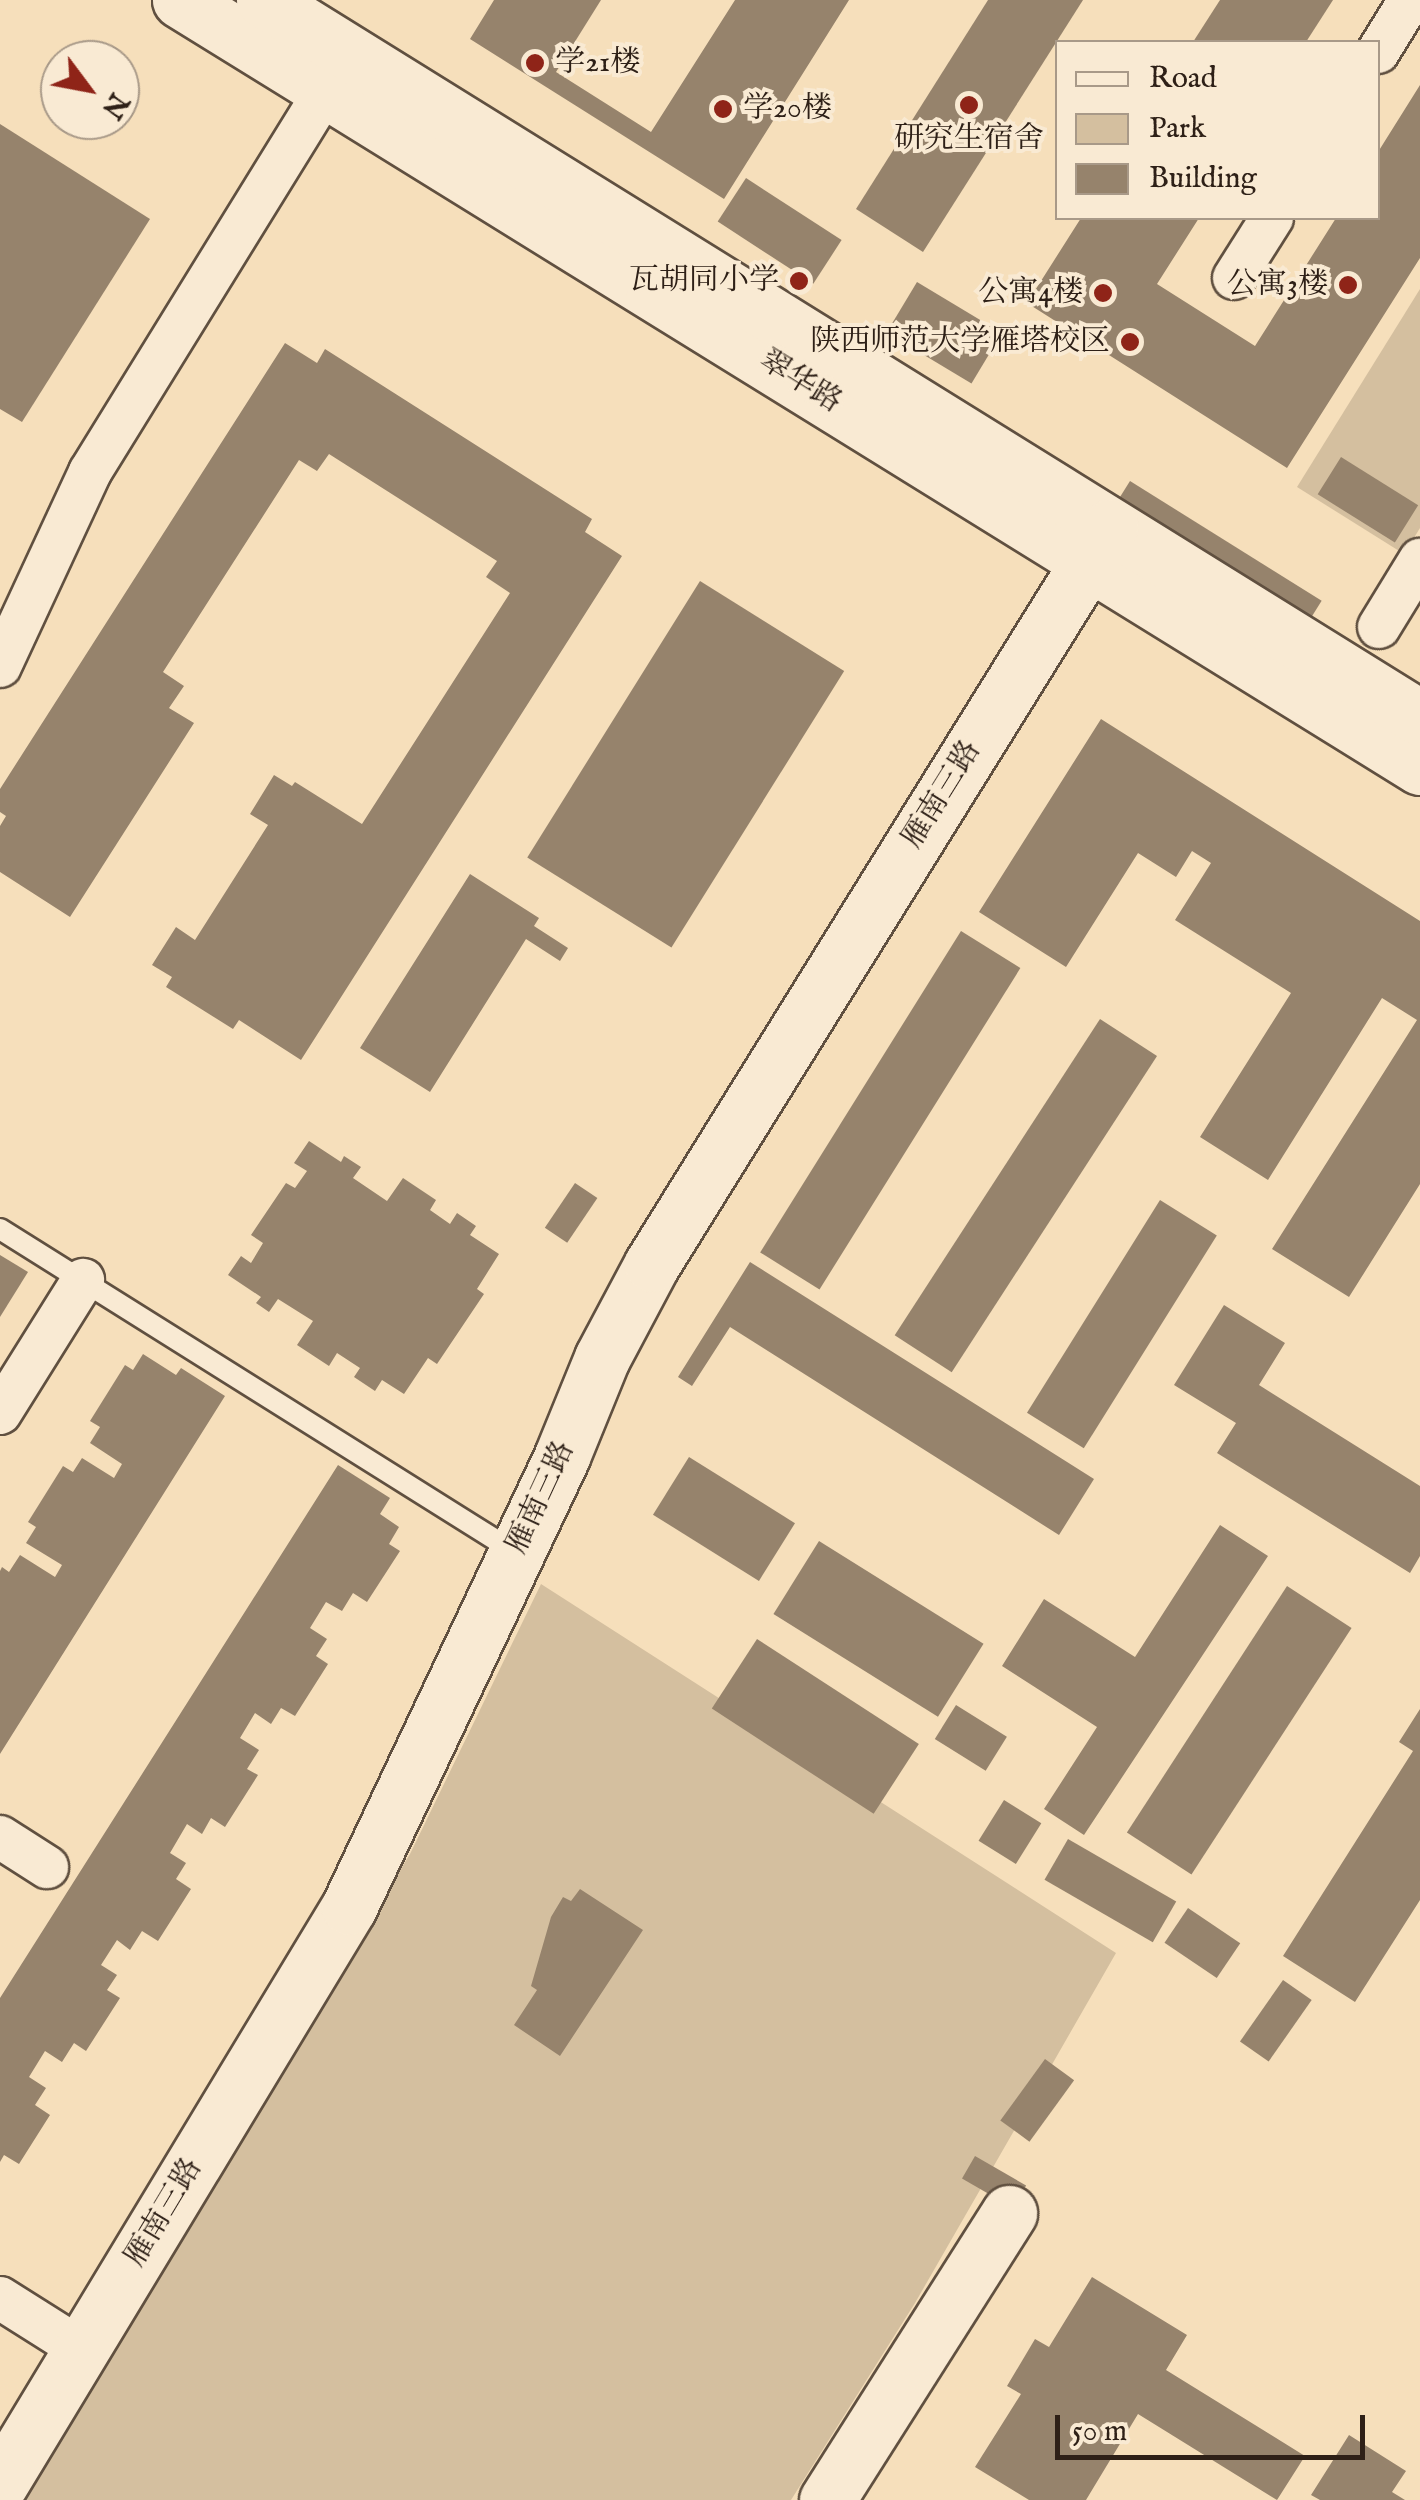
<!DOCTYPE html>
<html>
<head>
<meta charset="utf-8">
<style>
	body { margin:0 }
	#map { position:relative; width:1420px; height:2500px; overflow:hidden; background:#f6dfbb; font-family:"IM FELL English","Noto Serif SC",serif }
	div>[style] { position:absolute }
	[style*='--x'] { left:calc(var(--x)*1px); top:calc(var(--y)*1px); width:calc(var(--w)*1px); rotate:calc(var(--a)*1deg) }
	.green>* { inset:0; background:#d4bf9f }
	.building>* { inset:0; background:#96836c; transform-origin:0 0 }
	.roads { filter:drop-shadow(2px 0 #605040) drop-shadow(-2px 0 #605040) drop-shadow(0 2px #605040) drop-shadow(0 -2px #605040) }
	.lane>* { height:20px; margin:-10px; padding:0 10px; transform-origin:10px; border-radius:10px; background:#f9ead3 }
	.street>* { height:42px; margin:-21px; padding:0 21px; transform-origin:21px; border-radius:21px; background:#f9ead3 }
	.secondary>* { height:55px; margin:-27.5px; padding:0 27.5px; transform-origin:27.5px; border-radius:27.5px; background:#f9ead3 }
	.dots>* { width:28px; height:28px; translate:-50% -50%; box-sizing:border-box; border:5px solid #f9ead3; border-radius:50% }
	span { translate:-50% -50%; white-space:nowrap; text-align:center; line-height:1.15; -webkit-text-stroke:8px #f9ead3; paint-order:stroke }
	.poi-label { font-size:30px; color:#2e2017 }
	.left { translate:0 -50%; text-align:left }
	.right { translate:-100% -50%; text-align:right }
	.street-label { font-size:30px; color:#2e2017 }
	.legend { position:absolute; left:1055px; top:40px; width:325px; height:180px; box-sizing:border-box; background:#f9ead3; border:2px solid #a89988; margin:0; padding:12px 18px; list-style:none; font-size:30px; color:#2e2017 }
	.legend li { display:flex; align-items:center; gap:20px; height:50px }
	.legend b { width:50px; border:2px solid #a89988 }
	.north { position:absolute; left:40px; top:40px; width:100px; height:100px; box-sizing:border-box; background:#f9ead3; border:2px solid #a89988; border-radius:50%; rotate:122deg; font-size:28px; font-weight:700; line-height:40px; text-align:center; color:#2e2017 }
	.north::after { content:''; display:block; margin:auto; width:35px; height:45px; background:#8f2418; clip-path:polygon(50% 0,100% 100%,50% 72%,0 100%) }
	.scale { position:absolute; left:1055px; top:2415px; width:310px; height:45px; box-sizing:border-box; border:5px solid #2e2017; border-top:0; padding-left:12px; font-size:30px; line-height:35px; white-space:nowrap; color:#2e2017; -webkit-text-stroke:8px #f9ead3; paint-order:stroke }
</style>
</head>
<body>
<div id="map">
	<div class="green">
		<div style="clip-path:polygon(1420px 289px,1420px 528px,1404px 554px,1297px 487px)"></div>
		<div style="clip-path:polygon(541px 1584px,1116px 1953px,915px 2303px,791px 2500px,15px 2500px,410px 1854px)"></div>
	</div>
	<div class="building">
		<div style="clip-path:polygon(494px 0,601px 0,556px 72px,651px 132px,735px 0,849px 0,724px 199px,470px 39px)"></div>
		<div style="clip-path:polygon(988px 0,1083px 0,923px 252px,856px 209px)"></div>
		<div style="clip-path:polygon(1220px 0,1333px 0,1306px 42px,1193px 42px)"></div>
		<div style="clip-path:polygon(1420px 85px,1420px 258px,1287px 468px,1027px 303px,1081px 218px,1199px 218px,1157px 284px,1255px 346px,1336px 218px,1378px 218px,1378px 152px)"></div>
		<div style="clip-path:polygon(0 124px,150px 219px,22px 422px,0 409px)"></div>
		<div style="left:746px;top:178px;width:114px;height:52px;rotate:33deg"></div>
		<div style="left:917px;top:282px;width:99px;height:59px;rotate:31deg"></div>
		<div style="clip-path:polygon(285px 343px,317px 363px,325px 349px,592px 519px,585px 532px,622px 556px,301px 1060px,239px 1020px,233px 1029px,166px 987px,172px 977px,152px 965px,176px 927px,195px 940px,268px 825px,250px 814px,274px 775px,292px 786px,295px 782px,362px 824px,510px 593px,486px 577px,497px 561px,329px 454px,317px 471px,299px 460px,163px 672px,184px 686px,169px 708px,194px 723px,70px 917px,0 872px,0 826px,6px 816px,0 812px,0 789px)"></div>
		<div style="left:1341px;top:457px;width:91px;height:44px;rotate:32deg"></div>
		<div style="left:1130px;top:481px;width:226px;height:56px;rotate:32deg"></div>
		<div style="left:700px;top:581px;width:170px;height:326px;rotate:32deg"></div>
		<div style="clip-path:polygon(1101px 719px,1420px 921px,1420px 1184px,1349px 1297px,1272px 1249px,1417px 1020px,1382px 998px,1268px 1180px,1200px 1137px,1291px 993px,1175px 920px,1211px 863px,1192px 851px,1176px 877px,1138px 853px,1066px 967px,979px 912px)"></div>
		<div style="clip-path:polygon(470px 874px,539px 918px,534px 926px,568px 948px,560px 961px,526px 939px,430px 1092px,360px 1048px)"></div>
		<div style="left:961px;top:931px;width:70px;height:379px;rotate:32deg"></div>
		<div style="left:1100px;top:1019px;width:68px;height:377px;rotate:33deg"></div>
		<div style="clip-path:polygon(309px 1141px,341px 1162px,344px 1156px,361px 1167px,353px 1178px,387px 1201px,403px 1178px,436px 1200px,430px 1210px,450px 1224px,457px 1213px,476px 1226px,470px 1235px,499px 1254px,477px 1289px,484px 1294px,437px 1364px,428px 1358px,404px 1394px,382px 1380px,375px 1391px,354px 1377px,360px 1368px,337px 1353px,329px 1366px,297px 1345px,313px 1321px,278px 1299px,269px 1312px,256px 1303px,261px 1297px,228px 1275px,241px 1256px,251px 1263px,263px 1243px,251px 1235px,286px 1183px,295px 1188px,307px 1171px,294px 1163px)"></div>
		<div style="left:575px;top:1183px;width:27px;height:54px;rotate:34deg"></div>
		<div style="left:1160px;top:1200px;width:67px;height:251px;rotate:32deg"></div>
		<div style="clip-path:polygon(0 1255px,28px 1272px,0 1317px)"></div>
		<div style="clip-path:polygon(750px 1262px,1094px 1479px,1059px 1535px,730px 1327px,692px 1386px,678px 1377px)"></div>
		<div style="clip-path:polygon(1224px 1305px,1285px 1343px,1259px 1385px,1420px 1486px,1420px 1556px,1410px 1573px,1217px 1453px,1236px 1423px,1174px 1385px)"></div>
		<div style="clip-path:polygon(143px 1354px,176px 1375px,181px 1368px,225px 1396px,0 1754px,0 1571px,2px 1567px,9px 1572px,20px 1555px,55px 1577px,62px 1565px,26px 1543px,36px 1527px,28px 1522px,63px 1466px,73px 1472px,82px 1458px,114px 1478px,122px 1464px,90px 1443px,100px 1427px,90px 1421px,125px 1365px,133px 1370px)"></div>
		<div style="left:689px;top:1457px;width:125px;height:68px;rotate:32deg"></div>
		<div style="clip-path:polygon(338px 1465px,390px 1498px,380px 1514px,399px 1527px,389px 1544px,400px 1551px,367px 1602px,353px 1593px,342px 1611px,326px 1602px,310px 1628px,327px 1639px,316px 1656px,328px 1664px,295px 1716px,281px 1708px,271px 1724px,255px 1713px,240px 1738px,259px 1750px,247px 1769px,258px 1775px,225px 1827px,211px 1818px,202px 1834px,187px 1824px,170px 1853px,186px 1863px,176px 1879px,191px 1889px,158px 1941px,142px 1931px,130px 1950px,117px 1940px,101px 1965px,117px 1975px,107px 1990px,120px 1998px,86px 2051px,74px 2043px,62px 2062px,45px 2051px,29px 2077px,46px 2088px,35px 2105px,50px 2115px,19px 2164px,4px 2155px,0 2162px,0 1998px)"></div>
		<div style="clip-path:polygon(1220px 1525px,1268px 1556px,1084px 1835px,1044px 1809px,1097px 1727px,1002px 1666px,1044px 1599px,1135px 1657px)"></div>
		<div style="left:819px;top:1541px;width:194px;height:86px;rotate:32deg"></div>
		<div style="left:1287px;top:1586px;width:77px;height:294px;rotate:33deg"></div>
		<div style="left:757px;top:1639px;width:193px;height:83px;rotate:33deg"></div>
		<div style="left:956px;top:1705px;width:60px;height:40px;rotate:32deg"></div>
		<div style="clip-path:polygon(1420px 1709px,1420px 1900px,1355px 2002px,1283px 1956px,1413px 1751px,1399px 1742px)"></div>
		<div style="left:1004px;top:1800px;width:44px;height:48px;rotate:32deg"></div>
		<div style="left:1068px;top:1839px;width:125px;height:47px;rotate:30deg"></div>
		<div style="clip-path:polygon(580px 1889px,643px 1930px,560px 2056px,514px 2025px,537px 1990px,531px 1986px,551px 1917px,563px 1897px,571px 1901px)"></div>
		<div style="left:1188px;top:1908px;width:63px;height:42px;rotate:34deg"></div>
		<div style="left:1283px;top:1980px;width:35px;height:75px;rotate:35deg"></div>
		<div style="left:1045px;top:2059px;width:36px;height:76px;rotate:36deg"></div>
		<div style="left:975px;top:2156px;width:59px;height:26px;rotate:30deg"></div>
		<div style="clip-path:polygon(1092px 2277px,1187px 2335px,1166px 2370px,1305px 2456px,1277px 2500px,1138px 2414px,1086px 2500px,1029px 2500px,975px 2467px,1021px 2394px,1007px 2386px,1035px 2339px,1049px 2347px)"></div>
		<div style="clip-path:polygon(1349px 2435px,1406px 2471px,1392px 2492px,1405px 2500px,1320px 2500px,1311px 2495px)"></div>
	</div>
	<div class="roads">
		<div class="lane">
			<div style="--x:0;--y:1229;--w:608;--a:32.1"></div>
		</div>
		<div class="street">
			<div style="--x:1378;--y:52;--w:61;--a:-58.4"></div>
			<div style="--x:1234;--y:278;--w:71;--a:-57.7"></div>
			<div style="--x:1379;--y:627;--w:79;--a:-58.5"></div>
			<div style="--x:0;--y:666;--w:214;--a:-65.1"></div>
			<div style="--x:90;--y:472;--w:448;--a:-58.3"></div>
			<div style="--x:0;--y:1413;--w:157;--a:-58"></div>
			<div style="--x:0;--y:1837;--w:56;--a:32.6"></div>
			<div style="--x:0;--y:2298;--w:96;--a:32.2"></div>
		</div>
		<div class="secondary">
			<div style="--x:180;--y:0;--w:1458;--a:31.74"></div>
			<div style="--x:264;--y:0;--w:1361;--a:31.84"></div>
			<div style="--x:0;--y:2484;--w:674;--a:-58.83"></div>
			<div style="--x:349;--y:1907;--w:499;--a:-64.7"></div>
			<div style="--x:562;--y:1456;--w:106;--a:-67.8"></div>
			<div style="--x:602;--y:1358;--w:106;--a:-62"></div>
			<div style="--x:652;--y:1264;--w:868;--a:-58.14"></div>
			<div style="--x:827;--y:2500;--w:340;--a:-57.6"></div>
		</div>
	</div>
	<div class="dots">
		<div style="left:535px;top:63px;background:#8f2418"></div>
		<div style="left:969px;top:105px;background:#8f2418"></div>
		<div style="left:723px;top:109px;background:#8f2418"></div>
		<div style="left:799px;top:281px;background:#8f2418"></div>
		<div style="left:1348px;top:285px;background:#8f2418"></div>
		<div style="left:1103px;top:293px;background:#8f2418"></div>
		<div style="left:1130px;top:342px;background:#8f2418"></div>
	</div>
	<div class="poi-label">
		<span class="left" style="left:555px;top:63px">学21楼</span>
		<span class="left" style="left:743px;top:109px">学20楼</span>
		<span style="left:969px;top:139px">研究生宿舍</span>
		<span class="right" style="left:779px;top:281px">瓦胡同小学</span>
		<span class="right" style="left:1328px;top:285px">公寓3楼</span>
		<span class="right" style="left:1083px;top:293px">公寓4楼</span>
		<span class="right" style="left:1110px;top:342px">陕西师范大学雁塔校区</span>
	</div>
	<div class="street-label">
		<span style="left:800px;top:382px;rotate:32deg">翠华路</span>
		<span style="left:942px;top:795px;rotate:-58deg">雁南三路</span>
		<span style="left:541px;top:1498px;rotate:-65deg">雁南三路</span>
		<span style="left:164px;top:2213px;rotate:-59deg">雁南三路</span>
	</div>
	<ul class="legend">
	<li><b style="height:12px;background:#f9ead3"></b>Road</li>
	<li><b style="height:28px;background:#d4bf9f"></b>Park</li>
	<li><b style="height:28px;background:#96836c"></b>Building</li>
	</ul>
	<div class="north">N</div>
	<div class="scale">50 m</div>
</div>
</body>
</html>
